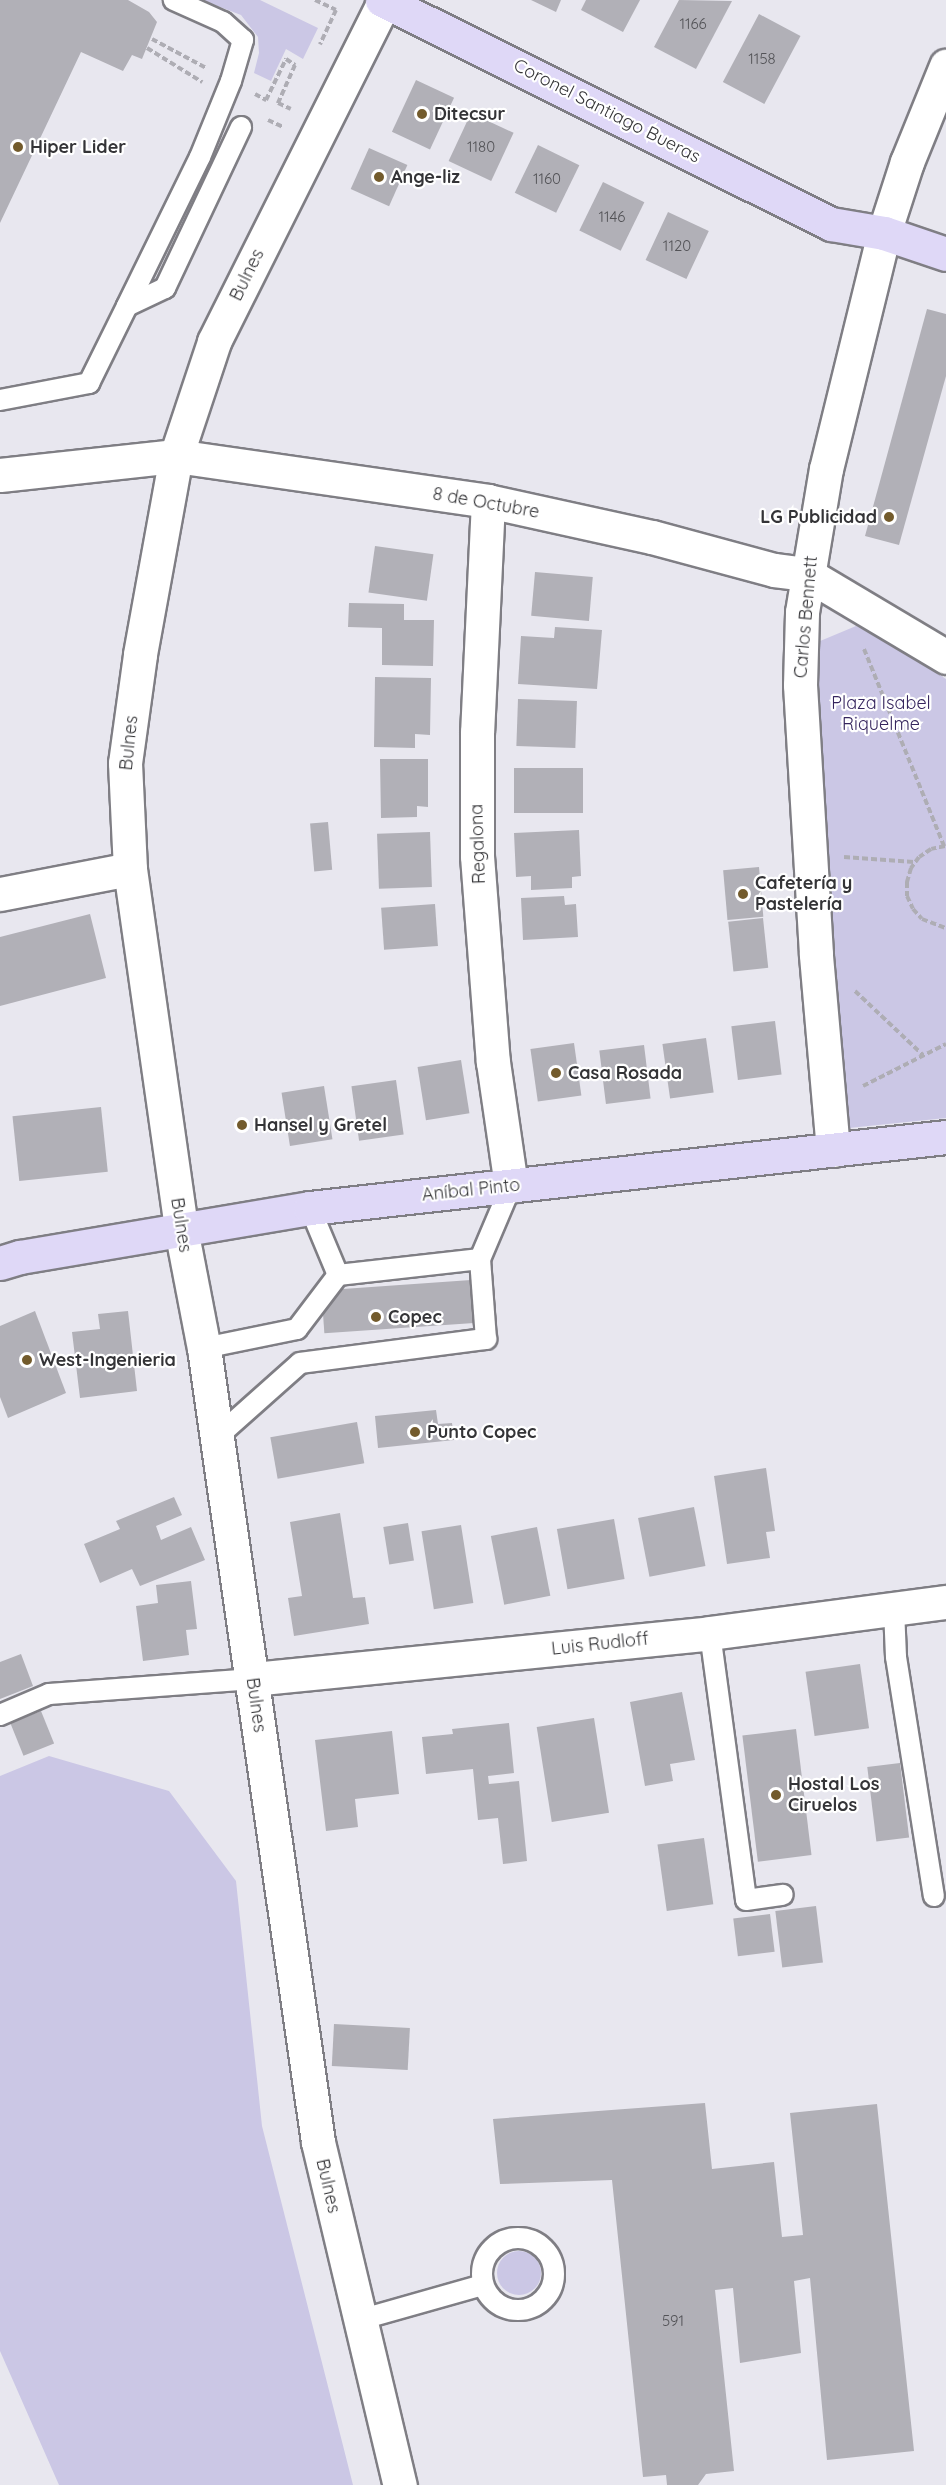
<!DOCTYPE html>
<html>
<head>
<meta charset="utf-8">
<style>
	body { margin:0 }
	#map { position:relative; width:946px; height:2485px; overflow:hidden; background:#e8e7ef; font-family:Quicksand,sans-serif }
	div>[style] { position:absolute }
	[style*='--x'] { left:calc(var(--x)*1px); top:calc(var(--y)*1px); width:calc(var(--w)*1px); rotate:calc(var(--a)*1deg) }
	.green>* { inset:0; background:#cbc7e5 }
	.round { border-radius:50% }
	.building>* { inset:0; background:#b1b0b7; transform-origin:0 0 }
	.path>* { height:4px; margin-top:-2px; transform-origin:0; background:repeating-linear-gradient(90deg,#aeadb4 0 6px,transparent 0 9px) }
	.roads { filter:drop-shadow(2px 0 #7f7e84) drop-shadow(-2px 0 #7f7e84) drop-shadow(0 2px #7f7e84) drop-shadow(0 -2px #7f7e84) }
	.lane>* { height:20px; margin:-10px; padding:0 10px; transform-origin:10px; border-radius:10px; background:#fff }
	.lane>.ring { margin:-10px; padding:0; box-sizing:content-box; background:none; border:20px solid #fff; border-radius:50% }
	.street>* { height:33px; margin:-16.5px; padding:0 16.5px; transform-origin:16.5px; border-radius:16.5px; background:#fff }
	.secondary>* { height:33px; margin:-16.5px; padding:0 16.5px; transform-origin:16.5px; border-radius:16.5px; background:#dfd8f7 }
	.dots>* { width:16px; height:16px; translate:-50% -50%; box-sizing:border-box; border:3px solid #fff; border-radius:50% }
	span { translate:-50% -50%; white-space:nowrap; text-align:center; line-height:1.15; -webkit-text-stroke:4.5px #fff; paint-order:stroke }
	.number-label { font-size:15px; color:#535357 }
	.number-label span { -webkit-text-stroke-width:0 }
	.street-label { font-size:18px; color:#343437 }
	.poi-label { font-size:18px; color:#343437; font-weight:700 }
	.left { translate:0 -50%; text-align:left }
	.right { translate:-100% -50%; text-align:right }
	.park-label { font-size:18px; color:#35255e }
</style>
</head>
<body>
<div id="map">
	<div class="green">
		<div style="clip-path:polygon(202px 0,260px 0,318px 28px,303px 59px,286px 49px,271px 81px,254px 73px,259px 53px,258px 37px,241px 15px)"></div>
		<div style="clip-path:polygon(856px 626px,897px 646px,946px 679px,946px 1118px,849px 1128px,828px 914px,813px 644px)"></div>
		<div style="clip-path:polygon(49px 1756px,169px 1791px,236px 1881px,262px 2126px,353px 2485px,59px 2485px,0 2351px,0 1776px)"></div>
		<div class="round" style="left:497px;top:2251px;width:44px;height:44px"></div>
	</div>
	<div class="building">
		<div style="clip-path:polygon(0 0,128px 0,149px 12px,157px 22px,142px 59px,132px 55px,123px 71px,81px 52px,0 223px)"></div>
		<div style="clip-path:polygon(531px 0,561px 0,556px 12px)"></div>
		<div style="clip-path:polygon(586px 0,640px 0,623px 32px,581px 10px)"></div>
		<div style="clip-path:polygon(679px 0,732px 1px,696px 69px,654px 47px)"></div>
		<div style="left:759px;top:14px;width:47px;height:77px;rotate:28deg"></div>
		<div style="left:416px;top:80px;width:42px;height:57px;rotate:25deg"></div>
		<div style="left:471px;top:113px;width:47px;height:53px;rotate:25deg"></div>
		<div style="left:538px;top:145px;width:46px;height:53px;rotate:26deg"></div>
		<div style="left:369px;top:148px;width:42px;height:45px;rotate:24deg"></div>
		<div style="left:603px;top:182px;width:46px;height:54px;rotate:26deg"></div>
		<div style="left:668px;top:212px;width:45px;height:53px;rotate:25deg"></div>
		<div style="clip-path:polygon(927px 309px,946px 314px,946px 376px,899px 545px,865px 536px)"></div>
		<div style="left:375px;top:546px;width:59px;height:47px;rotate:8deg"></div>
		<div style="left:535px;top:572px;width:58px;height:44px;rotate:5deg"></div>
		<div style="clip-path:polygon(349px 603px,404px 604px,404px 620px,434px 620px,433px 666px,382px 665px,382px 628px,348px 627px)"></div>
		<div style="clip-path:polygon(555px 627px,602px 630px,597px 689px,518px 684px,521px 636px,554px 638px)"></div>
		<div style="clip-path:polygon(375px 677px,431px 678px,430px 735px,415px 734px,415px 748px,374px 747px)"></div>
		<div style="left:518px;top:699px;width:59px;height:47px;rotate:2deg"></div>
		<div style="clip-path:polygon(380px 759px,428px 759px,428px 807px,417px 806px,417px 817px,381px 818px)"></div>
		<div style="left:514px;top:768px;width:69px;height:45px"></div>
		<div style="left:328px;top:822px;width:48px;height:18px;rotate:85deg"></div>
		<div style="clip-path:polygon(579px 830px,581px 876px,572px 877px,572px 888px,531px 890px,531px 876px,516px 877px,514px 833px)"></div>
		<div style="left:430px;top:832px;width:55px;height:53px;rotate:88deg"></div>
		<div style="left:759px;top:867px;width:50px;height:36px;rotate:85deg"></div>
		<div style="clip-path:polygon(564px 896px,565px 905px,576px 904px,578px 937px,523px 940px,521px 898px)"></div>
		<div style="left:435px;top:904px;width:42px;height:54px;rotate:86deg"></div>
		<div style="clip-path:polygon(90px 914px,106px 978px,0 1006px,0 937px)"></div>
		<div style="left:763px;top:918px;width:50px;height:35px;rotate:84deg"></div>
		<div style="left:775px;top:1021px;width:54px;height:44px;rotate:83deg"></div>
		<div style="left:706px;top:1038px;width:55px;height:44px;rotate:82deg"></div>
		<div style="left:574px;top:1043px;width:53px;height:44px;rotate:82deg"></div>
		<div style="left:644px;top:1045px;width:54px;height:45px;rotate:83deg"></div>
		<div style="left:461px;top:1060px;width:54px;height:44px;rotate:81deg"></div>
		<div style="left:396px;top:1080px;width:55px;height:45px;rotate:82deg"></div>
		<div style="left:324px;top:1086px;width:54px;height:43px;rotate:81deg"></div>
		<div style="left:101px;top:1107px;width:65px;height:89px;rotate:84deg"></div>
		<div style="left:471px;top:1280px;width:43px;height:150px;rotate:86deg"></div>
		<div style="clip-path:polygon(35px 1311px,66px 1393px,8px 1418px,0 1397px,0 1326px)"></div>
		<div style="clip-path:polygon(128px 1311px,137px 1391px,80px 1398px,72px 1332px,100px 1329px,98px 1314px)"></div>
		<div style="clip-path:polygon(436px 1410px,438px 1424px,452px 1423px,454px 1440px,378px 1448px,375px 1416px)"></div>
		<div style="left:357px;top:1422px;width:42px;height:88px;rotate:80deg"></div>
		<div style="clip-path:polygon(766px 1468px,775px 1531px,766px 1532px,770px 1558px,727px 1564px,714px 1476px)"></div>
		<div style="clip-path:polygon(174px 1497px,182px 1515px,156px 1526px,161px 1540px,191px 1527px,205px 1560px,140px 1586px,132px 1569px,100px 1583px,84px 1544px,120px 1529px,116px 1521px)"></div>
		<div style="left:694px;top:1507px;width:60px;height:57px;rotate:79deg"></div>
		<div style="clip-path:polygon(340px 1513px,353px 1598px,365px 1597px,369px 1624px,294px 1636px,288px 1598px,302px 1596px,290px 1522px)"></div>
		<div style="left:614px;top:1519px;width:61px;height:58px;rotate:80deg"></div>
		<div style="left:408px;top:1523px;width:38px;height:25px;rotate:81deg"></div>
		<div style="left:461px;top:1525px;width:79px;height:40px;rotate:81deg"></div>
		<div style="left:537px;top:1527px;width:70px;height:47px;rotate:79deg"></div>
		<div style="clip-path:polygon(191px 1581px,197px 1629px,186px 1630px,189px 1655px,143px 1661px,136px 1606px,158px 1603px,156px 1585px)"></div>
		<div style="clip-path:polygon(21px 1654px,33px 1686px,0 1699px,0 1662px)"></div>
		<div style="left:860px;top:1664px;width:65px;height:55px;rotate:82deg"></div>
		<div style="clip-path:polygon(682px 1692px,695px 1760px,670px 1764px,673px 1781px,645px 1786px,630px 1702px)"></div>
		<div style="left:41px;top:1711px;width:35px;height:33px;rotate:68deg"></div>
		<div style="left:594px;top:1718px;width:96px;height:58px;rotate:81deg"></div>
		<div style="clip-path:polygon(509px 1723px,514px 1773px,488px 1776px,489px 1784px,519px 1781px,527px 1861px,503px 1864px,498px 1818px,478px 1820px,473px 1769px,426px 1774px,422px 1737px,453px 1734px,452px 1729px)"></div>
		<div style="left:796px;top:1729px;width:127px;height:54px;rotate:83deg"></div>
		<div style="clip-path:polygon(392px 1731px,399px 1794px,355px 1799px,358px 1827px,326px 1831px,315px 1740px)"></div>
		<div style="left:900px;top:1763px;width:75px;height:33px;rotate:83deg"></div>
		<div style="left:704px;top:1838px;width:67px;height:47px;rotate:82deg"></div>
		<div style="left:816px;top:1906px;width:57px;height:41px;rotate:83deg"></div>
		<div style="left:770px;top:1914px;width:38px;height:37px;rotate:83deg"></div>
		<div style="left:334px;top:2024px;width:76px;height:42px;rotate:3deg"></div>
		<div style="clip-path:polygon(705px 2103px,712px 2169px,774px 2162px,782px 2237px,803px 2235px,790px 2113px,877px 2104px,914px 2451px,827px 2460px,810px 2278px,794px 2281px,801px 2353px,740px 2363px,733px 2288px,715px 2290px,734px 2471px,706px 2474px,698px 2485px,667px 2485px,666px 2475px,643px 2477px,612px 2180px,500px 2184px,493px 2119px)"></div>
	</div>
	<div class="path">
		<div style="--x:315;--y:0;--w:23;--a:25"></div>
		<div style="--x:336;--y:10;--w:38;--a:115"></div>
		<div style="--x:152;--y:39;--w:61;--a:28.2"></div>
		<div style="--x:147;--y:48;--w:65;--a:31.7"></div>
		<div style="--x:255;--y:94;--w:13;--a:29"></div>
		<div style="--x:266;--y:100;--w:46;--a:-64"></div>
		<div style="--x:286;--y:59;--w:11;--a:34"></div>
		<div style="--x:295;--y:65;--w:42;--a:114.1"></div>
		<div style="--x:278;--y:103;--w:14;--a:25"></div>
		<div style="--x:268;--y:120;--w:17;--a:25"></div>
		<div style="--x:864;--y:649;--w:213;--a:67.9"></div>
		<div style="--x:945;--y:846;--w:14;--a:168"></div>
		<div style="--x:931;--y:849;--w:14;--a:146"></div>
		<div style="--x:919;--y:857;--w:14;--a:126"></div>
		<div style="--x:911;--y:868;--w:15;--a:106"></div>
		<div style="--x:907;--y:882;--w:14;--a:90"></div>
		<div style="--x:907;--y:896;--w:14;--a:65"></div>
		<div style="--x:913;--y:909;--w:13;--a:48"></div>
		<div style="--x:922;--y:919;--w:26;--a:21"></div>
		<div style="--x:844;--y:857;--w:70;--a:4.1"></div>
		<div style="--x:855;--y:991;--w:93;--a:43.3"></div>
		<div style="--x:863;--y:1086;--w:93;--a:-26.8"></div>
	</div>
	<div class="roads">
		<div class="lane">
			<div style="--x:127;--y:306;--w:166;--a:-63.9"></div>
			<div style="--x:200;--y:157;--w:82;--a:-67.8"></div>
			<div style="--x:231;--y:81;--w:43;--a:-73.7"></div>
			<div style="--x:243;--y:40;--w:27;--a:-138"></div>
			<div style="--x:223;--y:22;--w:54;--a:-155.8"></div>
			<div style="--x:0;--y:400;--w:91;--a:-10.8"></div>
			<div style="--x:89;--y:383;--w:86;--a:-63.7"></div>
			<div style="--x:127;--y:306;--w:42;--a:-25.3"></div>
			<div style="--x:165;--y:288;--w:178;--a:-64.7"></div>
			<div style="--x:310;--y:1208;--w:73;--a:67.3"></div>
			<div style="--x:338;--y:1275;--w:143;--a:-6.4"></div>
			<div style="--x:480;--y:1259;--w:79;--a:-67"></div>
			<div style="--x:204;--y:1348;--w:95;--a:-11.5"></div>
			<div style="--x:297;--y:1329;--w:68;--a:-52.8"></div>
			<div style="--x:217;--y:1437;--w:111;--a:-41.7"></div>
			<div style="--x:300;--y:1363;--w:188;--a:-7.4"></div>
			<div style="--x:486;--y:1339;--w:80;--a:-94.3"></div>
			<div style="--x:894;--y:1609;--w:48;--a:87.6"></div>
			<div style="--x:896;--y:1657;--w:242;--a:81"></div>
			<div style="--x:710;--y:1633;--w:269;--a:82.3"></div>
			<div style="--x:746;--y:1900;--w:37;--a:-8"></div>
			<div style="--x:0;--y:1715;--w:53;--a:-23.2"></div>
			<div style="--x:49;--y:1694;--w:205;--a:-4.2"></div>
			<div class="ring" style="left:482px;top:2238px;width:52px;height:52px"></div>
			<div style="--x:359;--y:2320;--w:129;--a:-15.8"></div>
		</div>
		<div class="street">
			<div style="--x:385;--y:0;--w:382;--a:116.6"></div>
			<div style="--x:214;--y:342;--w:120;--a:108.4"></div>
			<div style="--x:176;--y:456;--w:202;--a:100.3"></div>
			<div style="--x:140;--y:655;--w:109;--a:97.9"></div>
			<div style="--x:125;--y:763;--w:106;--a:87.3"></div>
			<div style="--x:130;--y:869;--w:364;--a:81.9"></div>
			<div style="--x:181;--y:1229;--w:121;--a:79.1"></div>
			<div style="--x:204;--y:1348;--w:802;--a:81.83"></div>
			<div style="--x:318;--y:2142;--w:353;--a:76.6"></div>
			<div style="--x:0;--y:475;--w:177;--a:-6.2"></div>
			<div style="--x:176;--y:456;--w:315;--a:8.2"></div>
			<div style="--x:488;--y:501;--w:168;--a:12.4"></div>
			<div style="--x:652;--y:537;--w:126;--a:15.1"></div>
			<div style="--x:774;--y:570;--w:33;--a:7"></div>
			<div style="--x:807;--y:574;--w:162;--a:30.8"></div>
			<div style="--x:488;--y:501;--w:231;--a:92.7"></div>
			<div style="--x:477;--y:732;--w:124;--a:90"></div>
			<div style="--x:477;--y:856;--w:207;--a:85.6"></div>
			<div style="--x:493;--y:1062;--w:125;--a:81.7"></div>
			<div style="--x:0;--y:894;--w:132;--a:-10.9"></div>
			<div style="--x:833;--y:1150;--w:197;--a:-95"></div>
			<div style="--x:816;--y:954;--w:269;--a:-93.4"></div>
			<div style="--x:800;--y:685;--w:73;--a:-88.4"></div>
			<div style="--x:802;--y:612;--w:145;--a:-80.5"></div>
			<div style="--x:826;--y:469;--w:243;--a:-76.2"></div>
			<div style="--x:884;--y:233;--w:75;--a:-72.1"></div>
			<div style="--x:907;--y:162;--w:104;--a:-67.9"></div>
			<div style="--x:253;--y:1679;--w:459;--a:-5.7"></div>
			<div style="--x:710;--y:1633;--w:238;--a:-7.5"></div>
		</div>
		<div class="secondary">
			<div style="--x:382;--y:0;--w:502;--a:26.51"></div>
			<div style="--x:831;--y:224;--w:54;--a:9.6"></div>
			<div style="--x:884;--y:233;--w:65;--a:18.7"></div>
			<div style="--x:0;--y:1263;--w:21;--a:-17"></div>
			<div style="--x:20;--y:1257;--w:294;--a:-9.6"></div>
			<div style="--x:310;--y:1208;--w:640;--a:-6.37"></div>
		</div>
	</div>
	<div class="dots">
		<div style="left:422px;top:114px;background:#735b2c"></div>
		<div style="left:18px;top:147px;background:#735b2c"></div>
		<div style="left:379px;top:177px;background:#735b2c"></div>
		<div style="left:889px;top:517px;background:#735b2c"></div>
		<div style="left:743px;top:894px;background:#735b2c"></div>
		<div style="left:556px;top:1073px;background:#735b2c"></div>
		<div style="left:242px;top:1125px;background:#735b2c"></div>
		<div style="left:376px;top:1317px;background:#735b2c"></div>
		<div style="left:27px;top:1360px;background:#735b2c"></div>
		<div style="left:415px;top:1432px;background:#735b2c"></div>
		<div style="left:776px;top:1795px;background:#735b2c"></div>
	</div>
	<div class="number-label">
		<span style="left:693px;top:24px">1166</span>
		<span style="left:762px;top:59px">1158</span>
		<span style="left:481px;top:147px">1180</span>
		<span style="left:547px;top:179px">1160</span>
		<span style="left:612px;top:217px">1146</span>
		<span style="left:677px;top:246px">1120</span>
		<span style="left:673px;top:2321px">591</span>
	</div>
	<div class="street-label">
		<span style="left:607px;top:111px;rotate:27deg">Coronel Santiago Bueras</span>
		<span style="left:247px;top:275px;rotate:-64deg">Bulnes</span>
		<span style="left:486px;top:503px;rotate:10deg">8 de Octubre</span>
		<span style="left:806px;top:617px;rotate:-85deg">Carlos Bennett</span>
		<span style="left:129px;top:743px;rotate:-84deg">Bulnes</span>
		<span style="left:478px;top:844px;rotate:-92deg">Regalona</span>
		<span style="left:471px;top:1190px;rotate:-6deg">Aníbal Pinto</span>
		<span style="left:181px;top:1225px;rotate:81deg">Bulnes</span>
		<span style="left:600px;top:1644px;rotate:-6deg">Luis Rudloff</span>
		<span style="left:256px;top:1705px;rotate:82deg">Bulnes</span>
		<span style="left:328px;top:2186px;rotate:77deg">Bulnes</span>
	</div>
	<div class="poi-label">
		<span class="left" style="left:434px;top:114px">Ditecsur</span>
		<span class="left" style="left:30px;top:147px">Hiper Lider</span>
		<span class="left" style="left:391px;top:177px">Ange-liz</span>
		<span class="right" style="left:877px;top:517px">LG Publicidad</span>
		<span class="left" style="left:755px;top:894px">Cafetería y<br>Pastelería</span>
		<span class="left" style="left:568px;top:1073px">Casa Rosada</span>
		<span class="left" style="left:254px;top:1125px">Hansel y Gretel</span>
		<span class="left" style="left:388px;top:1317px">Copec</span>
		<span class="left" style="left:39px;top:1360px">West-Ingenieria</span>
		<span class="left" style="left:427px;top:1432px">Punto Copec</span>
		<span class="left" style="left:788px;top:1795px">Hostal Los<br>Ciruelos</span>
	</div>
	<div class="park-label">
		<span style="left:881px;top:714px">Plaza Isabel<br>Riquelme</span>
	</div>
</div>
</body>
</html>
